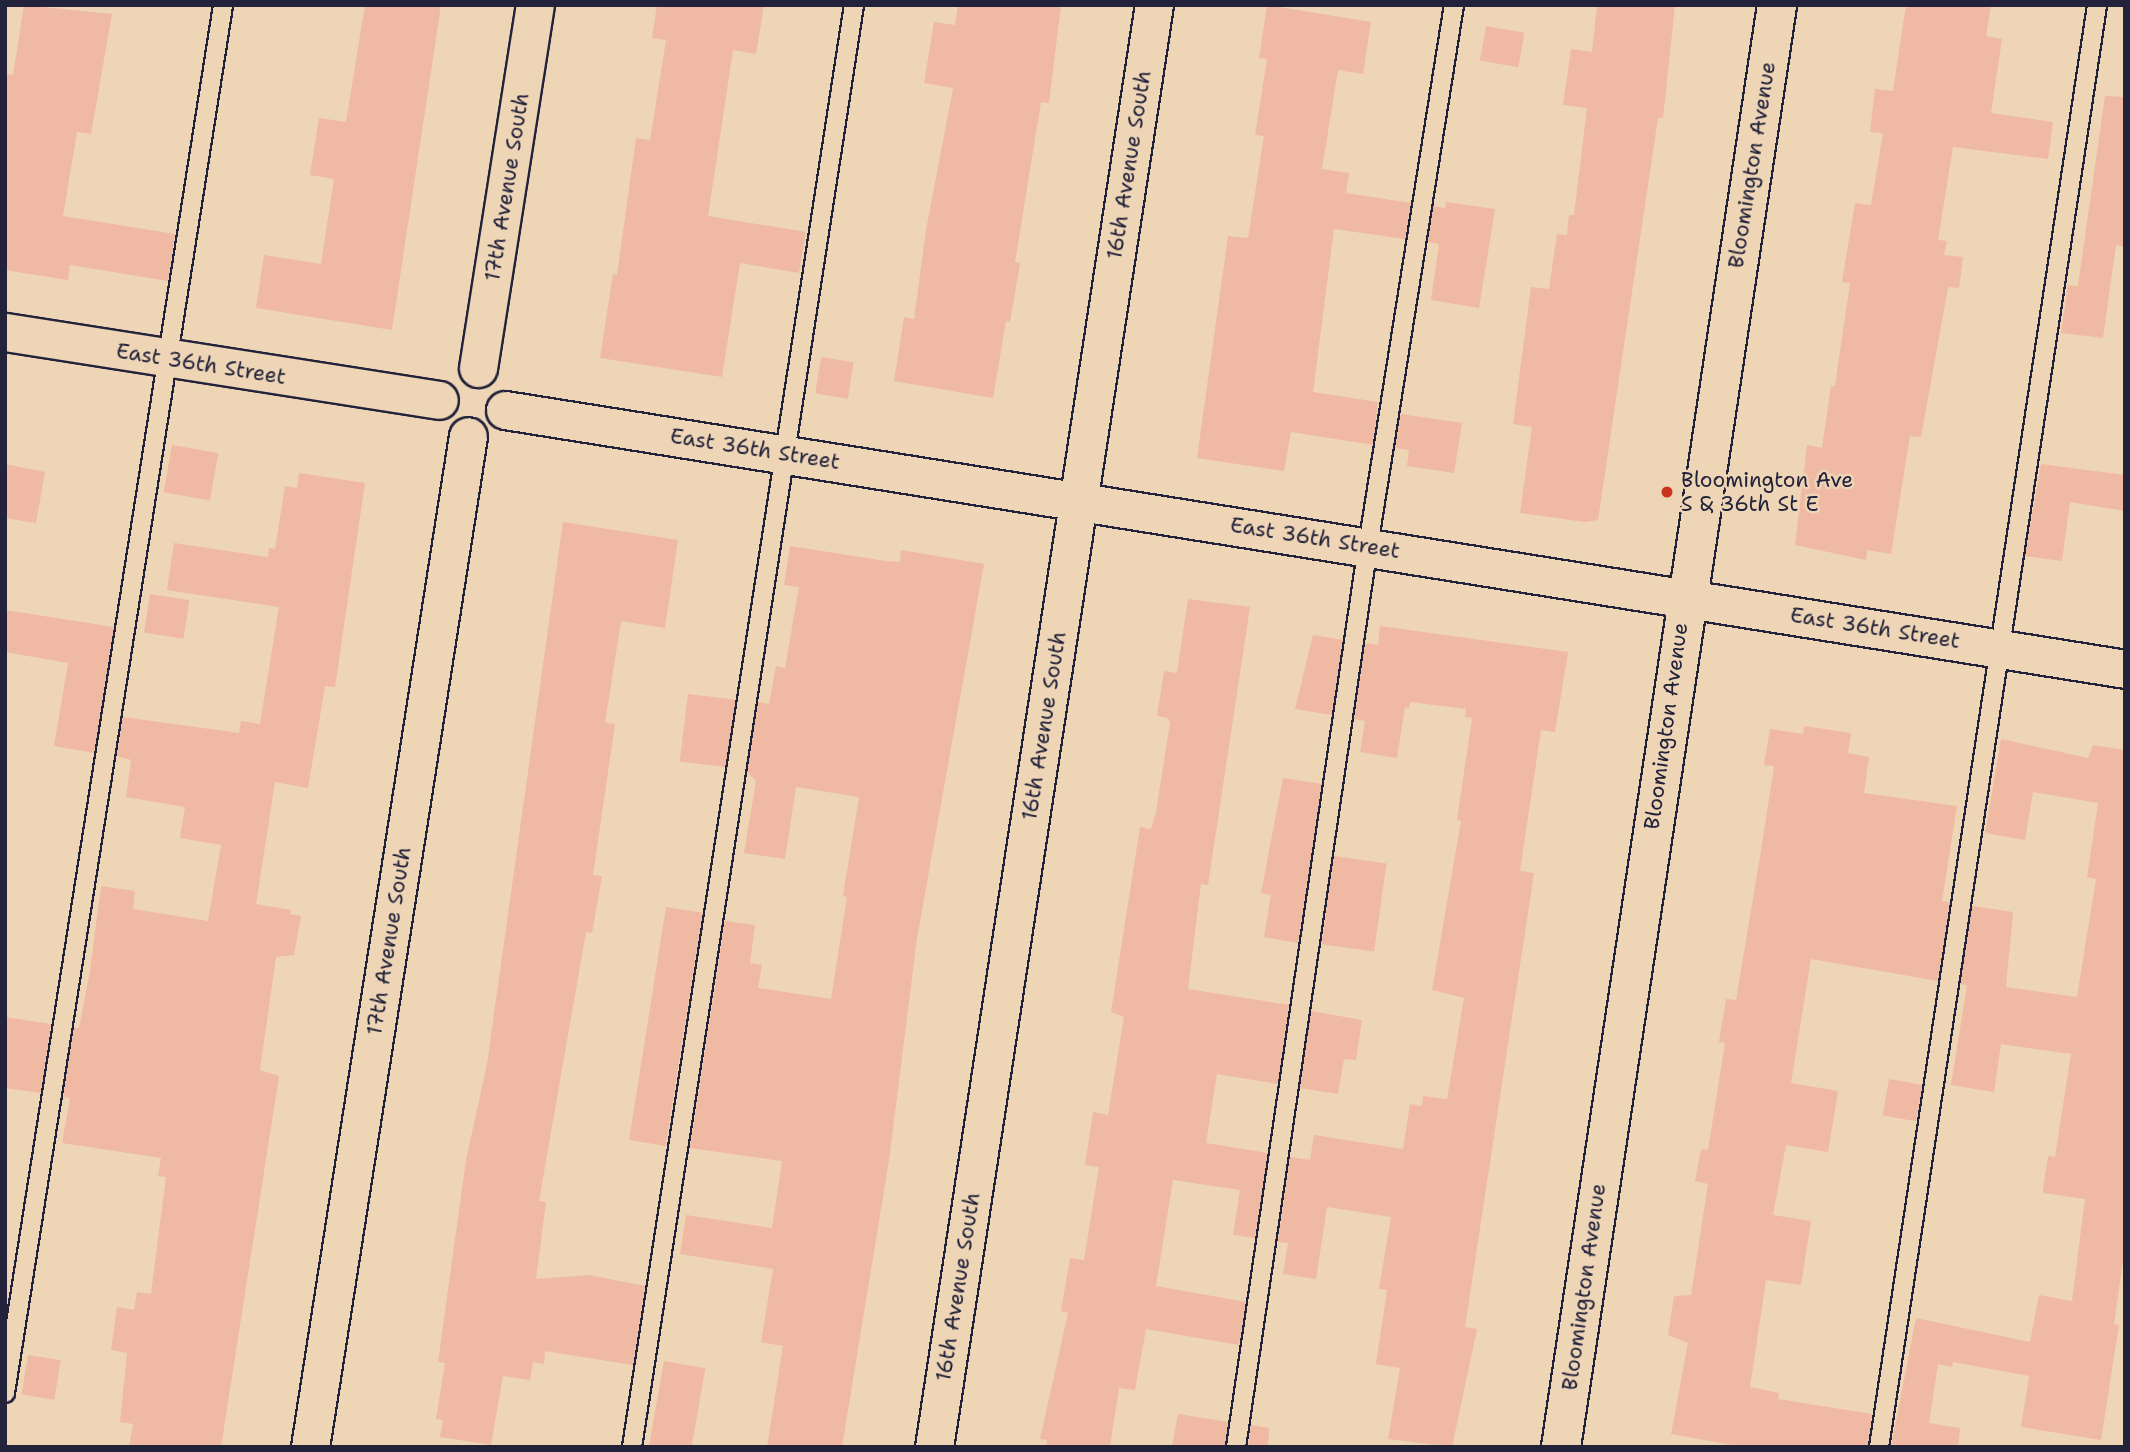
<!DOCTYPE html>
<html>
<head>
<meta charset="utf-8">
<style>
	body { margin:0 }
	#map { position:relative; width:2130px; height:1452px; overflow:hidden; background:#eed5b6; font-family:"Shantell Sans",sans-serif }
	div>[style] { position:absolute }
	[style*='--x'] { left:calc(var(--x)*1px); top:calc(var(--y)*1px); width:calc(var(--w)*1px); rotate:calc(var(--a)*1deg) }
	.building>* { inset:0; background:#efb9a3; transform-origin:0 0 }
	.roads { filter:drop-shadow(2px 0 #22223b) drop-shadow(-2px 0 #22223b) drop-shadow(0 2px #22223b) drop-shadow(0 -2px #22223b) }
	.service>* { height:18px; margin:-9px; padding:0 9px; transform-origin:9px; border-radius:9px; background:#eed5b6 }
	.minor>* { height:37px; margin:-18.5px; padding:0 18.5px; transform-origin:18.5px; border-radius:18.5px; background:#eed5b6 }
	.tertiary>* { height:38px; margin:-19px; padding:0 19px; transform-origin:19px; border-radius:19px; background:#eed5b6 }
	.dots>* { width:19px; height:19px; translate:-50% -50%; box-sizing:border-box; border:4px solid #eed5b6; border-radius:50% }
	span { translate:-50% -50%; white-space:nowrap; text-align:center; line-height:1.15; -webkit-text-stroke:5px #eed5b6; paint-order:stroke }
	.street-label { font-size:21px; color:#22223b }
	.poi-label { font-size:21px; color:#22223b }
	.left { translate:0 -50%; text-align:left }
	.frame { position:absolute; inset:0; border:7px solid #22223b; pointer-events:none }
</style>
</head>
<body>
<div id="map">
	<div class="building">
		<div style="clip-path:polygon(24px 5px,112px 14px,91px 134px,77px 132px,63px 216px,175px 234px,168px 281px,70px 265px,68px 280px,5px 270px,5px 74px,13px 75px)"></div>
		<div style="clip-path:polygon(365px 5px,441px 5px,392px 330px,256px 308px,264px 255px,321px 264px,334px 179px,310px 175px,319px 118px,346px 122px)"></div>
		<div style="clip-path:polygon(657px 5px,764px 5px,756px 54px,733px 50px,708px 216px,806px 232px,799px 273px,740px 263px,722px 377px,600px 358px,613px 274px,617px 275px,636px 138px,650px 140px,666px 40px,652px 38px)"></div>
		<div style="clip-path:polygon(958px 5px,1061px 5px,1049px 103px,1041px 102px,1015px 262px,1020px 263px,1010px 322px,1006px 321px,993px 398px,894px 381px,904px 317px,914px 319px,926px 230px,953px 88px,924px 83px,934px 22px,955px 25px)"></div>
		<div style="clip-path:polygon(1267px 5px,1371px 22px,1363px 74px,1338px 70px,1322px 169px,1349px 173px,1346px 193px,1411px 203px,1405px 239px,1334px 229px,1313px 392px,1378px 402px,1373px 445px,1291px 432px,1284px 471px,1197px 458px,1228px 236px,1248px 238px,1264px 136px,1255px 135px,1267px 59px,1259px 58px)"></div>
		<div style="clip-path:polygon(1597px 5px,1675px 5px,1663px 118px,1658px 118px,1598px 520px,1585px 522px,1520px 513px,1532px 427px,1513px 424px,1531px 287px,1549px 289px,1557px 234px,1567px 235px,1569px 215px,1574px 215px,1587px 108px,1563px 105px,1571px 49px,1592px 52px)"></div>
		<div style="clip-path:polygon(1906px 5px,1991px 5px,1986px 36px,2002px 39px,1991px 113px,2053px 122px,2048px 159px,1953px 147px,1938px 240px,1947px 241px,1944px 255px,1963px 257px,1959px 288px,1948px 287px,1921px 437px,1910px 436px,1891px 554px,1867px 550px,1866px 560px,1795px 545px,1807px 445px,1822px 448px,1831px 386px,1835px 386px,1850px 283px,1842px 282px,1855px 203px,1871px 205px,1883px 133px,1870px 132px,1875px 89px,1893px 91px)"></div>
		<div style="left:1486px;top:26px;width:39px;height:35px;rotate:10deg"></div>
		<div style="clip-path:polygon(2105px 96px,2125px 97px,2125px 247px,2116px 245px,2103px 338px,2061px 333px,2068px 285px,2078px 286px)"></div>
		<div style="clip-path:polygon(1446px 202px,1495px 209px,1479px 308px,1431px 300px,1439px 244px,1428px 242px,1433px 206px,1445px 208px)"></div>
		<div style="left:821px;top:357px;width:33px;height:37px;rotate:9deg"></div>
		<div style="clip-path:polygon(1401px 414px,1462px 423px,1454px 473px,1407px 466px,1409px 450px,1395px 448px)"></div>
		<div style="left:172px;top:445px;width:47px;height:48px;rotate:10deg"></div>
		<div style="clip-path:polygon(5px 464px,45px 472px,36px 523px,5px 518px)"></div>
		<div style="clip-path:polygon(2041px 464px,2125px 475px,2125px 511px,2070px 502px,2062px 561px,2025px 556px)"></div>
		<div style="clip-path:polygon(299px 473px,365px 483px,335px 687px,325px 686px,308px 788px,275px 782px,256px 904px,291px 910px,290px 914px,301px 916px,294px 955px,276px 957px,260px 1070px,279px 1076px,221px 1447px,129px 1447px,133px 1424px,120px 1422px,127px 1353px,111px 1350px,117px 1307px,134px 1310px,137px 1292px,151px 1294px,166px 1177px,158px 1176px,161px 1158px,62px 1143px,70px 1098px,63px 1097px,74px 1028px,79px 1028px,90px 971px,101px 886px,135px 891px,133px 909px,208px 921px,221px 845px,180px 838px,185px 807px,126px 797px,131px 760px,117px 756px,123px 717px,239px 733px,241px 721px,260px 724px,279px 607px,167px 590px,174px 543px,268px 557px,269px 548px,275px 549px,285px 486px,297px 488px)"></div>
		<div style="clip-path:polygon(563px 522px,678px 540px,665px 628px,621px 621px,605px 723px,615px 724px,593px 875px,602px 876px,592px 933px,586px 932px,539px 1201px,546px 1202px,536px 1279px,589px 1275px,645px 1286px,633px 1365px,545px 1351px,544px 1364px,533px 1362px,530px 1380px,503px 1376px,491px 1445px,440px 1437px,443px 1420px,436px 1419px,445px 1363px,438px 1362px,466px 1160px,487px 1064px)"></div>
		<div style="clip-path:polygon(790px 546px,886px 561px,900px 562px,901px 550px,984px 564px,917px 938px,889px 1160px,842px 1447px,767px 1447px,783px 1346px,761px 1342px,773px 1269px,680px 1254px,686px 1215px,772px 1228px,782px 1161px,690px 1148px,725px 921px,755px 925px,750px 963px,762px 965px,758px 988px,831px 999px,847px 897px,843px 896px,859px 797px,796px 787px,785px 859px,744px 853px,756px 781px,747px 772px,758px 702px,769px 704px,776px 666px,785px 668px,799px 587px,784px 585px)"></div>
		<div style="left:150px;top:594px;width:40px;height:39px;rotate:9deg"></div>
		<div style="clip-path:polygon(1188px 599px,1250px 607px,1208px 885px,1201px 884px,1188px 989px,1289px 1005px,1278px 1084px,1217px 1074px,1206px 1143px,1268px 1153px,1255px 1238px,1233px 1235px,1240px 1190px,1173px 1180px,1156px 1286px,1246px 1302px,1239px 1345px,1146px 1329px,1135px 1390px,1119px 1388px,1110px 1447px,1046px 1447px,1047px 1440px,1040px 1439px,1068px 1313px,1061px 1311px,1070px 1258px,1084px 1260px,1099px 1167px,1085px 1165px,1093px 1112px,1108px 1115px,1124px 1017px,1111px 1012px,1140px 827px,1151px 829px,1156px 812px,1170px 723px,1168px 718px,1157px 716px,1164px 671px,1177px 673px)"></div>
		<div style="clip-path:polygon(5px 610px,114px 627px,94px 753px,54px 746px,68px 663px,5px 652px)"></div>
		<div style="clip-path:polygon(1380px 626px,1568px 652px,1555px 732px,1541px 730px,1520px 871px,1534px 873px,1465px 1327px,1477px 1329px,1452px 1447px,1388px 1439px,1400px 1368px,1376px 1364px,1387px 1290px,1379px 1289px,1391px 1217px,1327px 1207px,1316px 1279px,1283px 1274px,1288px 1243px,1278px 1242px,1290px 1157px,1310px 1160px,1314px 1135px,1403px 1149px,1410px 1104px,1422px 1106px,1423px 1096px,1447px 1099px,1464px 998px,1432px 990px,1461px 821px,1457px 820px,1472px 718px,1465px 717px,1466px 709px,1410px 702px,1409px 708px,1405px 707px,1397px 758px,1360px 752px,1365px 721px,1354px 719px,1365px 643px,1378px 645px)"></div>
		<div style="clip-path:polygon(1313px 635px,1343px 640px,1332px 715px,1295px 709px)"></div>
		<div style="left:688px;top:694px;width:48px;height:68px;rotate:7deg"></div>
		<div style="clip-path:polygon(1804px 726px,1851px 733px,1848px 753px,1869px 757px,1864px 793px,1957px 806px,1942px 901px,1950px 902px,1938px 981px,1811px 959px,1791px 1083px,1838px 1091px,1828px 1152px,1786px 1145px,1773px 1215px,1811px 1221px,1801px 1285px,1766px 1280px,1750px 1387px,1779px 1393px,1778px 1399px,1872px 1414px,1868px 1447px,1743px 1447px,1671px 1434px,1688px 1343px,1668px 1335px,1674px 1296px,1691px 1295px,1708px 1184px,1695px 1181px,1701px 1149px,1708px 1150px,1725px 1043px,1719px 1042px,1726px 999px,1736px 1000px,1760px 857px,1774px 766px,1764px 765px,1770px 729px,1803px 734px)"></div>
		<div style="clip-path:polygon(2001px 739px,2088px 758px,2093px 745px,2125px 750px,2125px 1247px,2114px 1324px,2119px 1325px,2101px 1440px,2021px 1427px,2029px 1376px,1953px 1362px,1952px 1367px,1938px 1364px,1929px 1423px,1960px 1428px,1958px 1447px,1891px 1447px,1916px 1318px,2030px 1342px,2039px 1295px,2072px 1301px,2085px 1199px,2043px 1193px,2043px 1189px,2048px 1156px,2055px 1157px,2071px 1054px,2001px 1044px,1994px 1092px,1951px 1085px,1967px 985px,1960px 984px,1972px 906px,2013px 912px,2006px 987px,2077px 997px,2096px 879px,2087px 877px,2098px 803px,2033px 792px,2025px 840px,1985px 833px)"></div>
		<div style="clip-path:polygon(1283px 778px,1322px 784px,1298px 943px,1264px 937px,1271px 895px,1261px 893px)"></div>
		<div style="left:1334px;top:856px;width:53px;height:89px;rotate:8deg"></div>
		<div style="left:666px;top:907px;width:37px;height:236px;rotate:9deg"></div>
		<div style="clip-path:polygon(1311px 1011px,1362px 1020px,1356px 1060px,1344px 1059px,1338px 1094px,1300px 1088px)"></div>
		<div style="clip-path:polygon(5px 1017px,51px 1024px,41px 1093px,5px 1088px)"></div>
		<div style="left:1889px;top:1079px;width:34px;height:37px;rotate:10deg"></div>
		<div style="left:28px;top:1355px;width:33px;height:40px;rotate:9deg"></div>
		<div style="left:664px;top:1361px;width:42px;height:87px;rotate:10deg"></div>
		<div style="clip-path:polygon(1178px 1414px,1228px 1422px,1225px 1447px,1172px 1447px)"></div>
		<div style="clip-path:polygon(1251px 1425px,1269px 1428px,1268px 1447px,1248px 1447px)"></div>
	</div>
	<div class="roads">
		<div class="service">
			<div style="--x:5;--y:1393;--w:1405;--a:-81.07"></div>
			<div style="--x:632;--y:1447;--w:1459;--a:-81.25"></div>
			<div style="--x:1236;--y:1447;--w:911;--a:-81.67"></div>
			<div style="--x:1368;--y:546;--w:548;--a:-80.97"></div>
			<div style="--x:1879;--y:1447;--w:1458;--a:-81.4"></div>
		</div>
		<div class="minor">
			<div style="--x:5;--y:332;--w:439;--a:8.9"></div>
			<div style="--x:478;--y:368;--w:367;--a:-81.1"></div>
			<div style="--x:505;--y:410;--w:1641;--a:9.08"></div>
			<div style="--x:310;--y:1447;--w:1023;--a:-81.12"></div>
			<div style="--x:934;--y:1447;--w:1459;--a:-81.33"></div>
		</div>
		<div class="tertiary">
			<div style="--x:1561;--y:1447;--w:1458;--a:-81.48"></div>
		</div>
	</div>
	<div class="dots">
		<div style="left:1667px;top:492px;background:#c8321e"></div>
	</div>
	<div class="street-label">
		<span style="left:1129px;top:165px;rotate:-81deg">16th Avenue South</span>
		<span style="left:1752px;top:165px;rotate:-81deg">Bloomington Avenue</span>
		<span style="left:507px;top:187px;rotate:-81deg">17th Avenue South</span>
		<span style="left:201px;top:364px;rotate:9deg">East 36th Street</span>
		<span style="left:755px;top:449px;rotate:9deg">East 36th Street</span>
		<span style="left:1315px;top:538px;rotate:9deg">East 36th Street</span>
		<span style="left:1875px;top:628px;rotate:9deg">East 36th Street</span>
		<span style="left:1044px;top:726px;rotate:-81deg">16th Avenue South</span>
		<span style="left:1666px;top:726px;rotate:-82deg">Bloomington Avenue</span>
		<span style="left:389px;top:941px;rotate:-81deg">17th Avenue South</span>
		<span style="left:958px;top:1287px;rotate:-81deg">16th Avenue South</span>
		<span style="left:1584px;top:1287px;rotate:-82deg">Bloomington Avenue</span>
	</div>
	<div class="poi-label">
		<span class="left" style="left:1681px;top:492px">Bloomington Ave<br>S &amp; 36th St E</span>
	</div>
	<div class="frame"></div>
</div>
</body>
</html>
